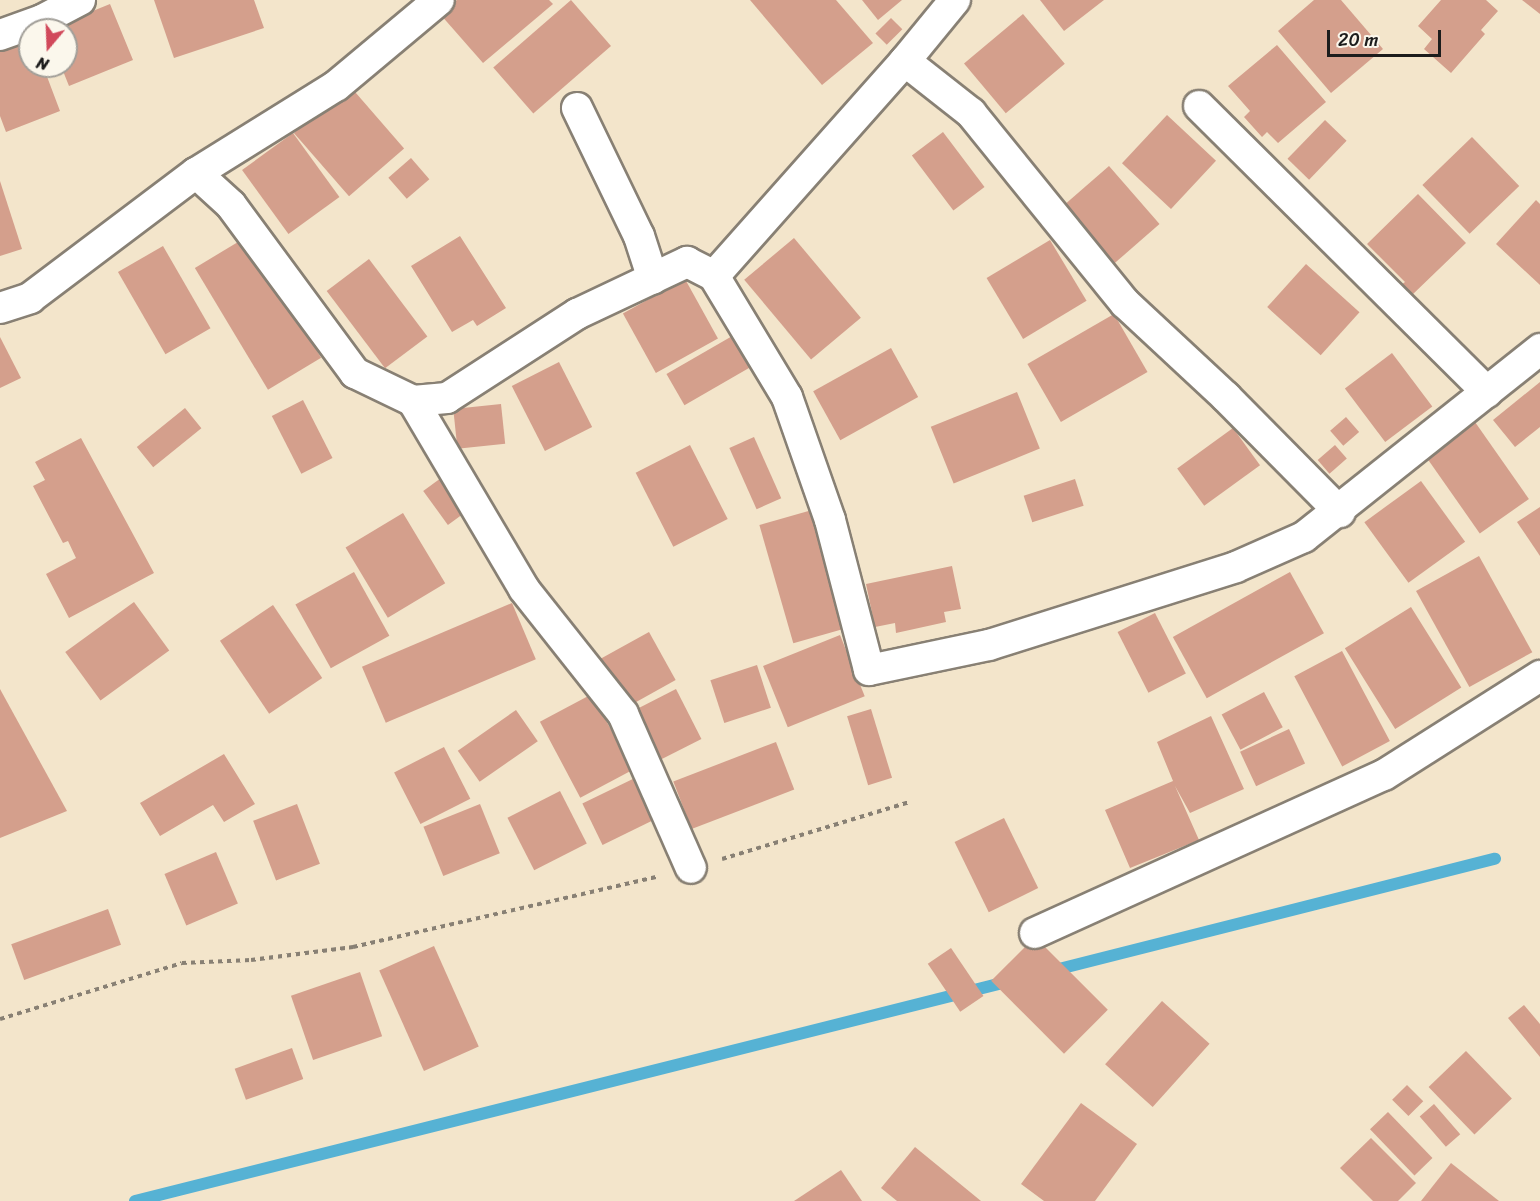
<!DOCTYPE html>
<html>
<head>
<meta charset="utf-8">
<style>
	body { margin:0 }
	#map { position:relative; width:1540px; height:1201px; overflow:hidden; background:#f3e5cb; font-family:Sriracha,sans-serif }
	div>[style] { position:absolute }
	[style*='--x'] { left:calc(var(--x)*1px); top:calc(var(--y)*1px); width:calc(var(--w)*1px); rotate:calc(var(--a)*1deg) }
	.stream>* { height:12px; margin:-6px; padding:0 6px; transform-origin:6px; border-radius:6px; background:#56b2d4 }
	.building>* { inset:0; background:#d49f8c; transform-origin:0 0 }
	.path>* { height:4px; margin-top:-2px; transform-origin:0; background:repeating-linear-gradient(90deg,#888074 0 4.5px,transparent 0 9px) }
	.roads { filter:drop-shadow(2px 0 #888074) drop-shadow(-2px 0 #888074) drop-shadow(0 2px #888074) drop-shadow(0 -2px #888074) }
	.minor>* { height:30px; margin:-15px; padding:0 15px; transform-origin:15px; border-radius:15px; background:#fff }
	span { translate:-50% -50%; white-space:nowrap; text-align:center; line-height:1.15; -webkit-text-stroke:4.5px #fbf7ec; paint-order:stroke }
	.north { position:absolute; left:18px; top:18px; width:60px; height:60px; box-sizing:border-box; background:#fbf7ec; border:2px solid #a29f99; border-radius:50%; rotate:199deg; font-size:16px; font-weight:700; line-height:24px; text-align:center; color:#1c1c1c }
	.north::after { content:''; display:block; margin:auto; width:21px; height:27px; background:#d1495b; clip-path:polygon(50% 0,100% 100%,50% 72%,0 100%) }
	.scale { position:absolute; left:1327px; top:30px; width:114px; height:27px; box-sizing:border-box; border:3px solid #1c1c1c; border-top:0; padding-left:8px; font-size:18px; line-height:21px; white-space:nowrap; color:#1c1c1c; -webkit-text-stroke:4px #fbf7ec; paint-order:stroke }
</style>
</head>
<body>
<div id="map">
	<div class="stream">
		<div style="--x:1051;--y:971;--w:458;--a:-14.2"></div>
		<div style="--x:135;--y:1201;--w:902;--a:-14.11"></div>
	</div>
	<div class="building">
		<div style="clip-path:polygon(154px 0,254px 0,264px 28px,174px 58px)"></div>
		<div style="clip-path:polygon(457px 0,549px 0,553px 4px,483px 63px,440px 14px)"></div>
		<div style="left:571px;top:0;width:61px;height:103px;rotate:49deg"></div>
		<div style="clip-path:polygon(750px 0,836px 0,873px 43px,822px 85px)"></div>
		<div style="clip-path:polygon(862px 0,902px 0,878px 20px)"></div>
		<div style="clip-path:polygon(1040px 0,1104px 0,1064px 31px)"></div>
		<div style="clip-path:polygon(1314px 0,1341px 0,1383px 49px,1331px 93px,1278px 31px)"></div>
		<div style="clip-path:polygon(1441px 0,1486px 0,1498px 11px,1481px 30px,1485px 34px,1451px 73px,1424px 49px,1432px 39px,1418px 26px)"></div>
		<div style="clip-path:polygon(1522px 0,1540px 0,1540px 14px)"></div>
		<div style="clip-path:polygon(110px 4px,133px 60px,69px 86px,61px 66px,66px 66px,66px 30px,46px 30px)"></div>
		<div style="left:1023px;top:14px;width:65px;height:77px;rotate:50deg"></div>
		<div style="left:891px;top:18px;width:16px;height:22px;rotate:45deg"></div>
		<div style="clip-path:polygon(30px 40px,30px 66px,43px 66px,60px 111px,6px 132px,0 116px,0 51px)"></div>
		<div style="clip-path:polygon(1277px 45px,1326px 102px,1278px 143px,1267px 132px,1262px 137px,1244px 117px,1250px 111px,1228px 86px)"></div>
		<div style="left:349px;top:85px;width:84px;height:73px;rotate:49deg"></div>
		<div style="left:1167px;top:115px;width:67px;height:66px;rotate:43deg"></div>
		<div style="left:1325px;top:120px;width:30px;height:54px;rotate:44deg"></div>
		<div style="left:943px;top:132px;width:69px;height:39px;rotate:53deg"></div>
		<div style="left:293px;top:133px;width:79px;height:63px;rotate:54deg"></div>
		<div style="left:1472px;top:137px;width:68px;height:69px;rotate:46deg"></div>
		<div style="left:411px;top:158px;width:28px;height:30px;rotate:49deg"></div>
		<div style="left:1109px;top:166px;width:77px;height:70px;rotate:49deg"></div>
		<div style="clip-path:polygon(0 181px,22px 249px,0 256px)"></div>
		<div style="clip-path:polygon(1418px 194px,1466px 243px,1411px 296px,1401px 285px,1405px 282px,1367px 244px)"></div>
		<div style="clip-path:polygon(1536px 200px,1540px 204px,1540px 285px,1496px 244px)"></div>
		<div style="left:248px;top:236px;width:142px;height:62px;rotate:59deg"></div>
		<div style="clip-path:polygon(460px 236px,506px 308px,477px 326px,473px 320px,452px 332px,411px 266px)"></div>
		<div style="left:794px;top:238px;width:104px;height:65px;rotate:50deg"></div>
		<div style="left:1050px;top:240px;width:71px;height:74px;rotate:59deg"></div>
		<div style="left:163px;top:246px;width:95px;height:52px;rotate:60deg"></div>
		<div style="left:369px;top:259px;width:97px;height:53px;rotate:53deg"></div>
		<div style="left:1306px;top:264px;width:72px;height:58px;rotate:42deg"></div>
		<div style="left:685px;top:279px;width:68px;height:71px;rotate:61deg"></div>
		<div style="left:1114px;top:314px;width:67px;height:100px;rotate:60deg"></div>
		<div style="left:734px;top:335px;width:36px;height:78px;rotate:60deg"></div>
		<div style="clip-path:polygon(0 337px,21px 378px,0 388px)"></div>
		<div style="left:891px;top:348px;width:56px;height:89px;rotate:61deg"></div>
		<div style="left:1392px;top:353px;width:67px;height:59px;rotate:53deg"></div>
		<div style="left:559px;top:362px;width:73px;height:53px;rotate:63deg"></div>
		<div style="clip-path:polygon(1540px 382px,1540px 427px,1515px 447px,1493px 420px)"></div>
		<div style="left:1017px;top:392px;width:61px;height:93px;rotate:68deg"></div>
		<div style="left:303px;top:400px;width:65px;height:35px;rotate:63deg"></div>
		<div style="left:501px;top:404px;width:40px;height:48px;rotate:84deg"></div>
		<div style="left:185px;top:408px;width:26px;height:62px;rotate:51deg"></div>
		<div style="left:1346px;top:417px;width:20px;height:21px;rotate:49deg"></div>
		<div style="left:1475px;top:422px;width:94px;height:60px;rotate:55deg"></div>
		<div style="left:1233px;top:428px;width:46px;height:69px;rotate:54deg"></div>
		<div style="left:754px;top:437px;width:67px;height:27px;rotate:66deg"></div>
		<div style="clip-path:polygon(81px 438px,154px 573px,69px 618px,46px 574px,76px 558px,68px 541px,63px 543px,33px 486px,45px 480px,35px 462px)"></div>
		<div style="left:690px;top:445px;width:83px;height:61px;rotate:63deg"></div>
		<div style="left:1335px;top:445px;width:18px;height:23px;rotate:49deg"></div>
		<div style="left:441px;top:478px;width:42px;height:22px;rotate:54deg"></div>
		<div style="left:1075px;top:479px;width:28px;height:54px;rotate:72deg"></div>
		<div style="left:1421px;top:481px;width:75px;height:70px;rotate:54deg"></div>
		<div style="clip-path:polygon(1540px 507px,1540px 556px,1517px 522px)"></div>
		<div style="left:819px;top:508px;width:123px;height:62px;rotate:74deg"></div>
		<div style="left:403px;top:513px;width:82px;height:67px;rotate:59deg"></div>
		<div style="left:1479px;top:556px;width:110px;height:72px;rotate:61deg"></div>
		<div style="clip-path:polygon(952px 566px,961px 609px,944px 612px,946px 622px,896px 633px,895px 623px,875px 627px,866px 584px)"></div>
		<div style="left:354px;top:572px;width:73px;height:67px;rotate:61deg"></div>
		<div style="left:1290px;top:572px;width:70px;height:134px;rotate:61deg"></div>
		<div style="left:134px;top:602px;width:60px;height:85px;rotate:54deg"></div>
		<div style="left:512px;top:603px;width:61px;height:163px;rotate:67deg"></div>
		<div style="left:273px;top:605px;width:88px;height:64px;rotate:56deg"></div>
		<div style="left:1411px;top:607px;width:95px;height:78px;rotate:58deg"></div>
		<div style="left:1155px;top:613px;width:68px;height:42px;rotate:63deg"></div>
		<div style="left:649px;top:632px;width:55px;height:59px;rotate:61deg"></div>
		<div style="left:840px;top:635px;width:66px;height:83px;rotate:68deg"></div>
		<div style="left:1342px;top:651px;width:102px;height:54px;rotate:62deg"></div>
		<div style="left:757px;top:665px;width:45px;height:49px;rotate:72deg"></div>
		<div style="clip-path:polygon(0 689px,67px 811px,0 838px)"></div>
		<div style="left:676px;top:689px;width:56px;height:51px;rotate:63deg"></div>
		<div style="left:1264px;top:692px;width:40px;height:48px;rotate:62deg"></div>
		<div style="left:592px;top:694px;width:86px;height:59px;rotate:62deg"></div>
		<div style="left:871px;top:709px;width:72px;height:25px;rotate:73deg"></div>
		<div style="left:516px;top:710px;width:38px;height:71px;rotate:55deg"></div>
		<div style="clip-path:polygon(1211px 716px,1244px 789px,1190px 813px,1175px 786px,1199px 840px,1130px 868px,1105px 810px,1173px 781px,1157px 742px)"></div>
		<div style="left:1289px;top:729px;width:38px;height:54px;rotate:65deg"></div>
		<div style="left:776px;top:742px;width:51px;height:110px;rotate:69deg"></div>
		<div style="left:444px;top:747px;width:58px;height:56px;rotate:63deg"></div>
		<div style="clip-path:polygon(224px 754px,255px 804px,224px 822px,213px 805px,160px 836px,140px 803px)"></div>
		<div style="left:639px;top:776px;width:46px;height:63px;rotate:64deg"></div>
		<div style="left:560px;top:791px;width:59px;height:59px;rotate:63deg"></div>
		<div style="left:297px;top:804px;width:64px;height:47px;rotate:69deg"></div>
		<div style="left:480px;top:804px;width:53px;height:61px;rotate:68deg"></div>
		<div style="left:1004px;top:818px;width:78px;height:55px;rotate:64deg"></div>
		<div style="left:216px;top:852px;width:56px;height:56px;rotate:67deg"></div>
		<div style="left:108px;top:909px;width:38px;height:103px;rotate:70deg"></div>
		<div style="left:1035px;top:937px;width:103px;height:62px;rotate:45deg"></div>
		<div style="left:434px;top:946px;width:110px;height:60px;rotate:66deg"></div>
		<div style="left:951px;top:948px;width:58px;height:28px;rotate:56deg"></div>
		<div style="left:360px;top:972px;width:68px;height:73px;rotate:71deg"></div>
		<div style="left:1162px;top:1001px;width:64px;height:85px;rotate:42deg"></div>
		<div style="clip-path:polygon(1524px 1005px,1540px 1024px,1540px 1057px,1508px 1018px)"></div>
		<div style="left:292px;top:1048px;width:33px;height:61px;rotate:70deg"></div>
		<div style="left:1466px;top:1051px;width:66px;height:52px;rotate:46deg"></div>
		<div style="left:1407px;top:1085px;width:23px;height:21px;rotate:45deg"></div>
		<div style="clip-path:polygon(1081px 1103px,1137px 1144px,1095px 1201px,1044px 1201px,1021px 1184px)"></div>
		<div style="left:1434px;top:1104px;width:40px;height:19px;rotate:49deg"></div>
		<div style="left:1388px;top:1112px;width:64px;height:25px;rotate:46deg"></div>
		<div style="clip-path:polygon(1371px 1138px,1416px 1183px,1398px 1201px,1373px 1201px,1340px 1168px)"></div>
		<div style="clip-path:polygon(915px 1147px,981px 1201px,897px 1201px,881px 1188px)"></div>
		<div style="clip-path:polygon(1451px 1163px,1499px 1201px,1421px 1201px)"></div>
		<div style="clip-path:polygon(841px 1170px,862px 1201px,794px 1201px)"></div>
	</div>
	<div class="path">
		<div style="--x:722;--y:859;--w:196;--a:-16.9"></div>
		<div style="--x:0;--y:1019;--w:190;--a:-17.1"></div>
		<div style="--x:182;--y:963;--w:69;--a:-2.5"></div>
		<div style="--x:251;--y:960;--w:103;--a:-7.3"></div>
		<div style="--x:353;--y:947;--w:312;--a:-13"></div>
	</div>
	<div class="roads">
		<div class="minor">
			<div style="--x:0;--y:35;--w:45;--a:-19.7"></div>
			<div style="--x:42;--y:20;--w:43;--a:-27.8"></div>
			<div style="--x:905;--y:61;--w:84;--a:38.2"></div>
			<div style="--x:971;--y:113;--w:245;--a:51"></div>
			<div style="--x:1125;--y:303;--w:138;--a:42.9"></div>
			<div style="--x:1226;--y:397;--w:162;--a:45.3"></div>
			<div style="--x:1199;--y:106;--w:406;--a:44.8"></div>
			<div style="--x:577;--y:108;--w:142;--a:64.2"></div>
			<div style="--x:639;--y:236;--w:45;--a:72"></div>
			<div style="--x:196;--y:173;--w:47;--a:42.4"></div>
			<div style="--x:231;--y:205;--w:209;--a:53.6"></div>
			<div style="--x:355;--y:373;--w:64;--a:25.8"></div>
			<div style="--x:413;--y:401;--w:34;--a:-5"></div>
			<div style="--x:447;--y:398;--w:155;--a:-32.9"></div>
			<div style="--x:577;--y:314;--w:122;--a:-25.3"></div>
			<div style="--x:687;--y:262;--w:30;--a:27"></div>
			<div style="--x:714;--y:276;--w:288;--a:-48.4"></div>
			<div style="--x:905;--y:61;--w:79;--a:-50.7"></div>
			<div style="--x:714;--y:276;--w:141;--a:58.9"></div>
			<div style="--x:787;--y:397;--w:130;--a:70.7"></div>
			<div style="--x:830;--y:520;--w:155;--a:75.4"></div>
			<div style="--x:869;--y:670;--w:123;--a:-11.8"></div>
			<div style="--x:989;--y:645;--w:259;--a:-17.5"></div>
			<div style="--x:1236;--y:567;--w:74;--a:-23.8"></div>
			<div style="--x:1304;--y:537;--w:302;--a:-38.5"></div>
			<div style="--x:0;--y:308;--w:32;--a:-18"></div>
			<div style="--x:30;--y:298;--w:208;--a:-37"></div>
			<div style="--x:196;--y:173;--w:165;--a:-31.9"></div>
			<div style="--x:336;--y:86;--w:134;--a:-39.9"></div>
			<div style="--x:413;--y:401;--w:218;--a:59.4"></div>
			<div style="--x:524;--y:589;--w:159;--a:51.6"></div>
			<div style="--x:623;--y:714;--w:168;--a:66.2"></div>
			<div style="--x:1035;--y:933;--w:383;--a:-24.4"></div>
			<div style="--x:1384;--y:775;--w:185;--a:-32.4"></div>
		</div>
	</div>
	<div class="north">N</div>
	<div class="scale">20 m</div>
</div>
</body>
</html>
